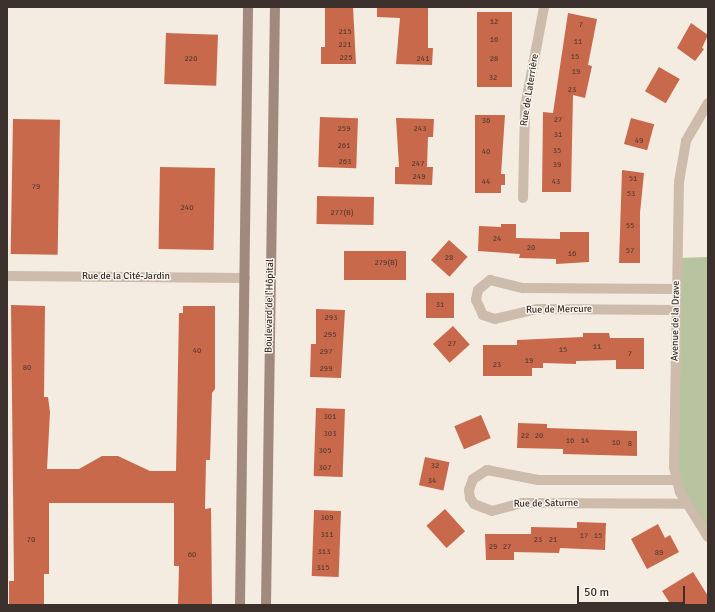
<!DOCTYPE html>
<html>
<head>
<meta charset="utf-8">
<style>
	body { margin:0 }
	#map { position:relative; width:715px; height:612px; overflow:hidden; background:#f4ebe1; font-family:Signika,sans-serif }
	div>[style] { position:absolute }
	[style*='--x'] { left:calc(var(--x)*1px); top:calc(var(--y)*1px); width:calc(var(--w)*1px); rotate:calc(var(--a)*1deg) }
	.green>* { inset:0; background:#b8c4a0 }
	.building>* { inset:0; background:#c8694b; transform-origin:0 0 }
	.street>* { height:10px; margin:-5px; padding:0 5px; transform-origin:5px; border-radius:5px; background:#cdbbac }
	.secondary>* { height:10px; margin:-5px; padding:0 5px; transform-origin:5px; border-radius:5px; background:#a18a7d }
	span { translate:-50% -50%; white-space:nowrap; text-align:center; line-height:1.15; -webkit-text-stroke:3px #fbf5ee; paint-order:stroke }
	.number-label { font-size:8px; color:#5e3e33 }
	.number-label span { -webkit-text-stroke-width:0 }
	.street-label { font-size:10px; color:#3b302b }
	.frame { position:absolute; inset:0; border:8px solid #3b302b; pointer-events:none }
	.scale { position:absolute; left:577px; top:586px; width:108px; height:18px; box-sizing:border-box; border:2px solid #3b302b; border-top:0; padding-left:5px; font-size:12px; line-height:14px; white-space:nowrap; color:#3b302b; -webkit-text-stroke:3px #fbf5ee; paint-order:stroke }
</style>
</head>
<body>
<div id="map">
	<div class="green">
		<div style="clip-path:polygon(708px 257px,708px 537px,675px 480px,677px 258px)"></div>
	</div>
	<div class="building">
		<div style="clip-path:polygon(325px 7px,353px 7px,356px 64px,321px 64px,321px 47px,325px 47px)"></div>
		<div style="clip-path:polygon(377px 7px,428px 7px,428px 48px,433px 48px,432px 65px,396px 64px,400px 18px,377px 17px)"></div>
		<div style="left:477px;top:12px;width:35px;height:75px"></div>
		<div style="clip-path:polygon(568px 13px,597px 19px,588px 65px,592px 66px,585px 98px,573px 95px,571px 192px,542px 192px,543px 112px,553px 113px)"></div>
		<div style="clip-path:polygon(691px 23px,708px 35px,702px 48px,704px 49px,695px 61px,677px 48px)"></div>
		<div style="left:166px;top:33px;width:52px;height:51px;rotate:2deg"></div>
		<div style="left:659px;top:67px;width:24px;height:28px;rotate:30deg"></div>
		<div style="clip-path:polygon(475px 115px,505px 115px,501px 174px,505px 174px,505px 185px,501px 185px,501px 193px,475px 193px)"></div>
		<div style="left:320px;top:117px;width:38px;height:50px;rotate:2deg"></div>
		<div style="clip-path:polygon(396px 118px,434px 119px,433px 137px,428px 137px,427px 167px,433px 167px,432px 185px,395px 184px,395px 167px,399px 167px)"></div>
		<div style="left:631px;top:118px;width:24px;height:27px;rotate:15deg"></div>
		<div style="left:13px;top:119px;width:47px;height:135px;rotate:1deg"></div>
		<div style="left:160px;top:167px;width:55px;height:82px;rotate:1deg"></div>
		<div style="clip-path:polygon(622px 170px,644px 173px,640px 213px,640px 263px,619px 263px)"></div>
		<div style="left:317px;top:196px;width:57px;height:28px;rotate:1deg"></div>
		<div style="clip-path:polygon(501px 224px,516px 224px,516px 238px,560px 239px,560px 232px,589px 232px,589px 262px,556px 264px,556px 259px,519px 258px,520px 254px,478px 251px,479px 226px,501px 227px)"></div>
		<div style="left:449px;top:240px;width:25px;height:27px;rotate:42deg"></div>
		<div style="left:344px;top:251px;width:62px;height:29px"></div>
		<div style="left:426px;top:293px;width:28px;height:25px"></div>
		<div style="clip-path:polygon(11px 305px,45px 306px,44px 397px,48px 397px,50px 412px,47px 469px,79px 469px,102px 456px,118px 456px,150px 471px,176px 471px,179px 313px,183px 313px,183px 306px,215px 306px,215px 389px,212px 393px,210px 460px,206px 460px,205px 509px,211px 508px,212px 605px,178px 605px,179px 566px,174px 566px,174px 503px,49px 503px,49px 574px,44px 574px,44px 605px,9px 605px,9px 581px,14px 581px)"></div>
		<div style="clip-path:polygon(316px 309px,345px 310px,341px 378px,310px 377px,311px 344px,316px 344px)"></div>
		<div style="left:453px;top:326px;width:25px;height:27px;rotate:48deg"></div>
		<div style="clip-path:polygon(583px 333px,609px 333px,610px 338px,644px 338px,644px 369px,616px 369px,616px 360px,576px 361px,576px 364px,543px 363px,543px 368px,532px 368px,532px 376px,483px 376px,483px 345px,517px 345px,517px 340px,583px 337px)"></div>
		<div style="left:316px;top:408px;width:29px;height:68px;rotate:2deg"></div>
		<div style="left:481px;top:415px;width:25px;height:29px;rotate:67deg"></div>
		<div style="clip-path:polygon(518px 423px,547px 424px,547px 428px,637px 431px,637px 456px,563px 454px,563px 449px,517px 448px)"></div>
		<div style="left:425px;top:457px;width:25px;height:29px;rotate:12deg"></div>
		<div style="left:445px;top:509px;width:30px;height:25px;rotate:48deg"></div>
		<div style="left:314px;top:510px;width:27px;height:66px;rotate:2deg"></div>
		<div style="clip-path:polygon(577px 522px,606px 523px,605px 550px,560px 548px,559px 553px,514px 552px,514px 560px,486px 560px,485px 534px,531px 534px,531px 527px,577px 528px)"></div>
		<div style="clip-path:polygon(658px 524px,665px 538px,670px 535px,679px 552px,647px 569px,631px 539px)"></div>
		<div style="clip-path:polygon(693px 572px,708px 596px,708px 605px,671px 605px,662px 591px)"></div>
	</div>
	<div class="street">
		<div style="--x:708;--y:103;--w:44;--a:120.1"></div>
		<div style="--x:686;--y:141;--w:42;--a:99.7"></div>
		<div style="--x:679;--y:182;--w:285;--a:91"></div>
		<div style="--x:674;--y:467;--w:26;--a:77"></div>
		<div style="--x:680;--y:492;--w:53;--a:58.1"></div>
		<div style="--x:523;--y:198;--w:91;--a:-88.7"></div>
		<div style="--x:525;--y:107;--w:102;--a:-79.2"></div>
		<div style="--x:7;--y:276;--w:238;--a:0.5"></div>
		<div style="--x:676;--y:310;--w:139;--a:-179.6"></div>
		<div style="--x:537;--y:309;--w:43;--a:166.6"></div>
		<div style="--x:495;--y:319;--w:13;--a:-162"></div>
		<div style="--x:483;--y:315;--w:17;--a:-115"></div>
		<div style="--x:476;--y:300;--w:10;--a:-79"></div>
		<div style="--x:478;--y:290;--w:16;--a:-40"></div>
		<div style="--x:490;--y:280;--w:34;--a:14"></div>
		<div style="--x:523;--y:288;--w:153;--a:0.4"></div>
		<div style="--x:675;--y:480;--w:137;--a:180"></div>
		<div style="--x:538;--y:480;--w:52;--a:-168.9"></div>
		<div style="--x:487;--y:470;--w:17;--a:147"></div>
		<div style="--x:473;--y:479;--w:12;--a:110"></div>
		<div style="--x:469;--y:490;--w:8;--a:83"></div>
		<div style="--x:470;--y:498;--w:7;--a:56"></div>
		<div style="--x:474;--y:504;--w:19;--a:21"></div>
		<div style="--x:492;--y:511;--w:30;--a:-15"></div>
		<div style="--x:521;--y:503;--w:165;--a:0.3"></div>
	</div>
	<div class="secondary">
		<div style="--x:240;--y:605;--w:598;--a:-89.23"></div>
		<div style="--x:266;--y:605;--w:598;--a:-89.14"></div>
	</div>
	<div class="number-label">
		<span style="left:494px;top:22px">12</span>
		<span style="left:581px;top:25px">7</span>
		<span style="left:345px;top:32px">215</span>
		<span style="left:494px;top:40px">16</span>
		<span style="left:578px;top:42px">11</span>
		<span style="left:345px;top:45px">221</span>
		<span style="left:575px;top:57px">15</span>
		<span style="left:346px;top:58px">225</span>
		<span style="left:191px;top:59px">220</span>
		<span style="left:423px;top:59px">241</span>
		<span style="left:494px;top:59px">28</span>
		<span style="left:576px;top:72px">19</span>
		<span style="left:493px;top:78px">32</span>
		<span style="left:572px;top:90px">23</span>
		<span style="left:558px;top:120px">27</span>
		<span style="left:486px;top:121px">36</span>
		<span style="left:344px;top:129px">259</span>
		<span style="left:420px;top:129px">243</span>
		<span style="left:558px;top:135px">31</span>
		<span style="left:639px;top:141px">49</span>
		<span style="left:344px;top:146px">261</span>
		<span style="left:557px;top:151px">35</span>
		<span style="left:486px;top:152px">40</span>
		<span style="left:345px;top:162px">263</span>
		<span style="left:418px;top:164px">247</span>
		<span style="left:557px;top:165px">39</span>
		<span style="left:419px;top:177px">249</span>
		<span style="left:633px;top:179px">51</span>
		<span style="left:486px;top:182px">44</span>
		<span style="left:556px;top:182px">43</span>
		<span style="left:36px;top:187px">79</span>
		<span style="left:631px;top:194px">53</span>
		<span style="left:187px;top:208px">240</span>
		<span style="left:342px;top:213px">277(B)</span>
		<span style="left:630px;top:226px">55</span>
		<span style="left:497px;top:239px">24</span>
		<span style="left:531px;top:248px">20</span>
		<span style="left:630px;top:251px">57</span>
		<span style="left:572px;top:254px">16</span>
		<span style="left:449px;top:258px">28</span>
		<span style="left:386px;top:263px">279(B)</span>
		<span style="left:440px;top:305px">31</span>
		<span style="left:331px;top:318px">293</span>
		<span style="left:330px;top:335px">295</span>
		<span style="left:452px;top:344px">27</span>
		<span style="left:597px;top:347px">11</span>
		<span style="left:563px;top:350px">15</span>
		<span style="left:197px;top:351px">40</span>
		<span style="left:326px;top:352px">297</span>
		<span style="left:630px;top:354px">7</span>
		<span style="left:529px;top:361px">19</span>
		<span style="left:497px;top:365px">23</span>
		<span style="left:27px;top:368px">80</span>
		<span style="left:326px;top:369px">299</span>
		<span style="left:330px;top:417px">301</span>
		<span style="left:330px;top:434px">303</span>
		<span style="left:525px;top:436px">22</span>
		<span style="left:539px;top:436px">20</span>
		<span style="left:570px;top:441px">16</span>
		<span style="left:585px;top:441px">14</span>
		<span style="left:616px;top:443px">10</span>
		<span style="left:630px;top:444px">8</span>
		<span style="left:325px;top:451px">305</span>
		<span style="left:435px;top:466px">32</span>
		<span style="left:325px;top:468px">307</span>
		<span style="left:432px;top:481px">34</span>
		<span style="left:327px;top:518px">309</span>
		<span style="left:327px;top:535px">311</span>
		<span style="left:584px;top:536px">17</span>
		<span style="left:598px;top:536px">15</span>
		<span style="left:31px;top:540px">70</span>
		<span style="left:538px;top:540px">23</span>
		<span style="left:553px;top:540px">21</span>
		<span style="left:493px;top:547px">29</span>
		<span style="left:507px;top:547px">27</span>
		<span style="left:324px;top:552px">313</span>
		<span style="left:659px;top:553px">89</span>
		<span style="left:192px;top:555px">60</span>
		<span style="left:323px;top:568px">315</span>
	</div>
	<div class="street-label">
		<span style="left:530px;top:90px;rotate:-81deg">Rue de Laterrière</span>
		<span style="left:126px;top:277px">Rue de la Cité-Jardin</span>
		<span style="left:270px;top:306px;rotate:-89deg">Boulevard de l'Hôpital</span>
		<span style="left:559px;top:310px;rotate:-1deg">Rue de Mercure</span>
		<span style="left:676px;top:321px;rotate:-89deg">Avenue de la Drave</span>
		<span style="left:546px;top:504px;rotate:-1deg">Rue de Saturne</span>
	</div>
	<div class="frame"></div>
	<div class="scale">50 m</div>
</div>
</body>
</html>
